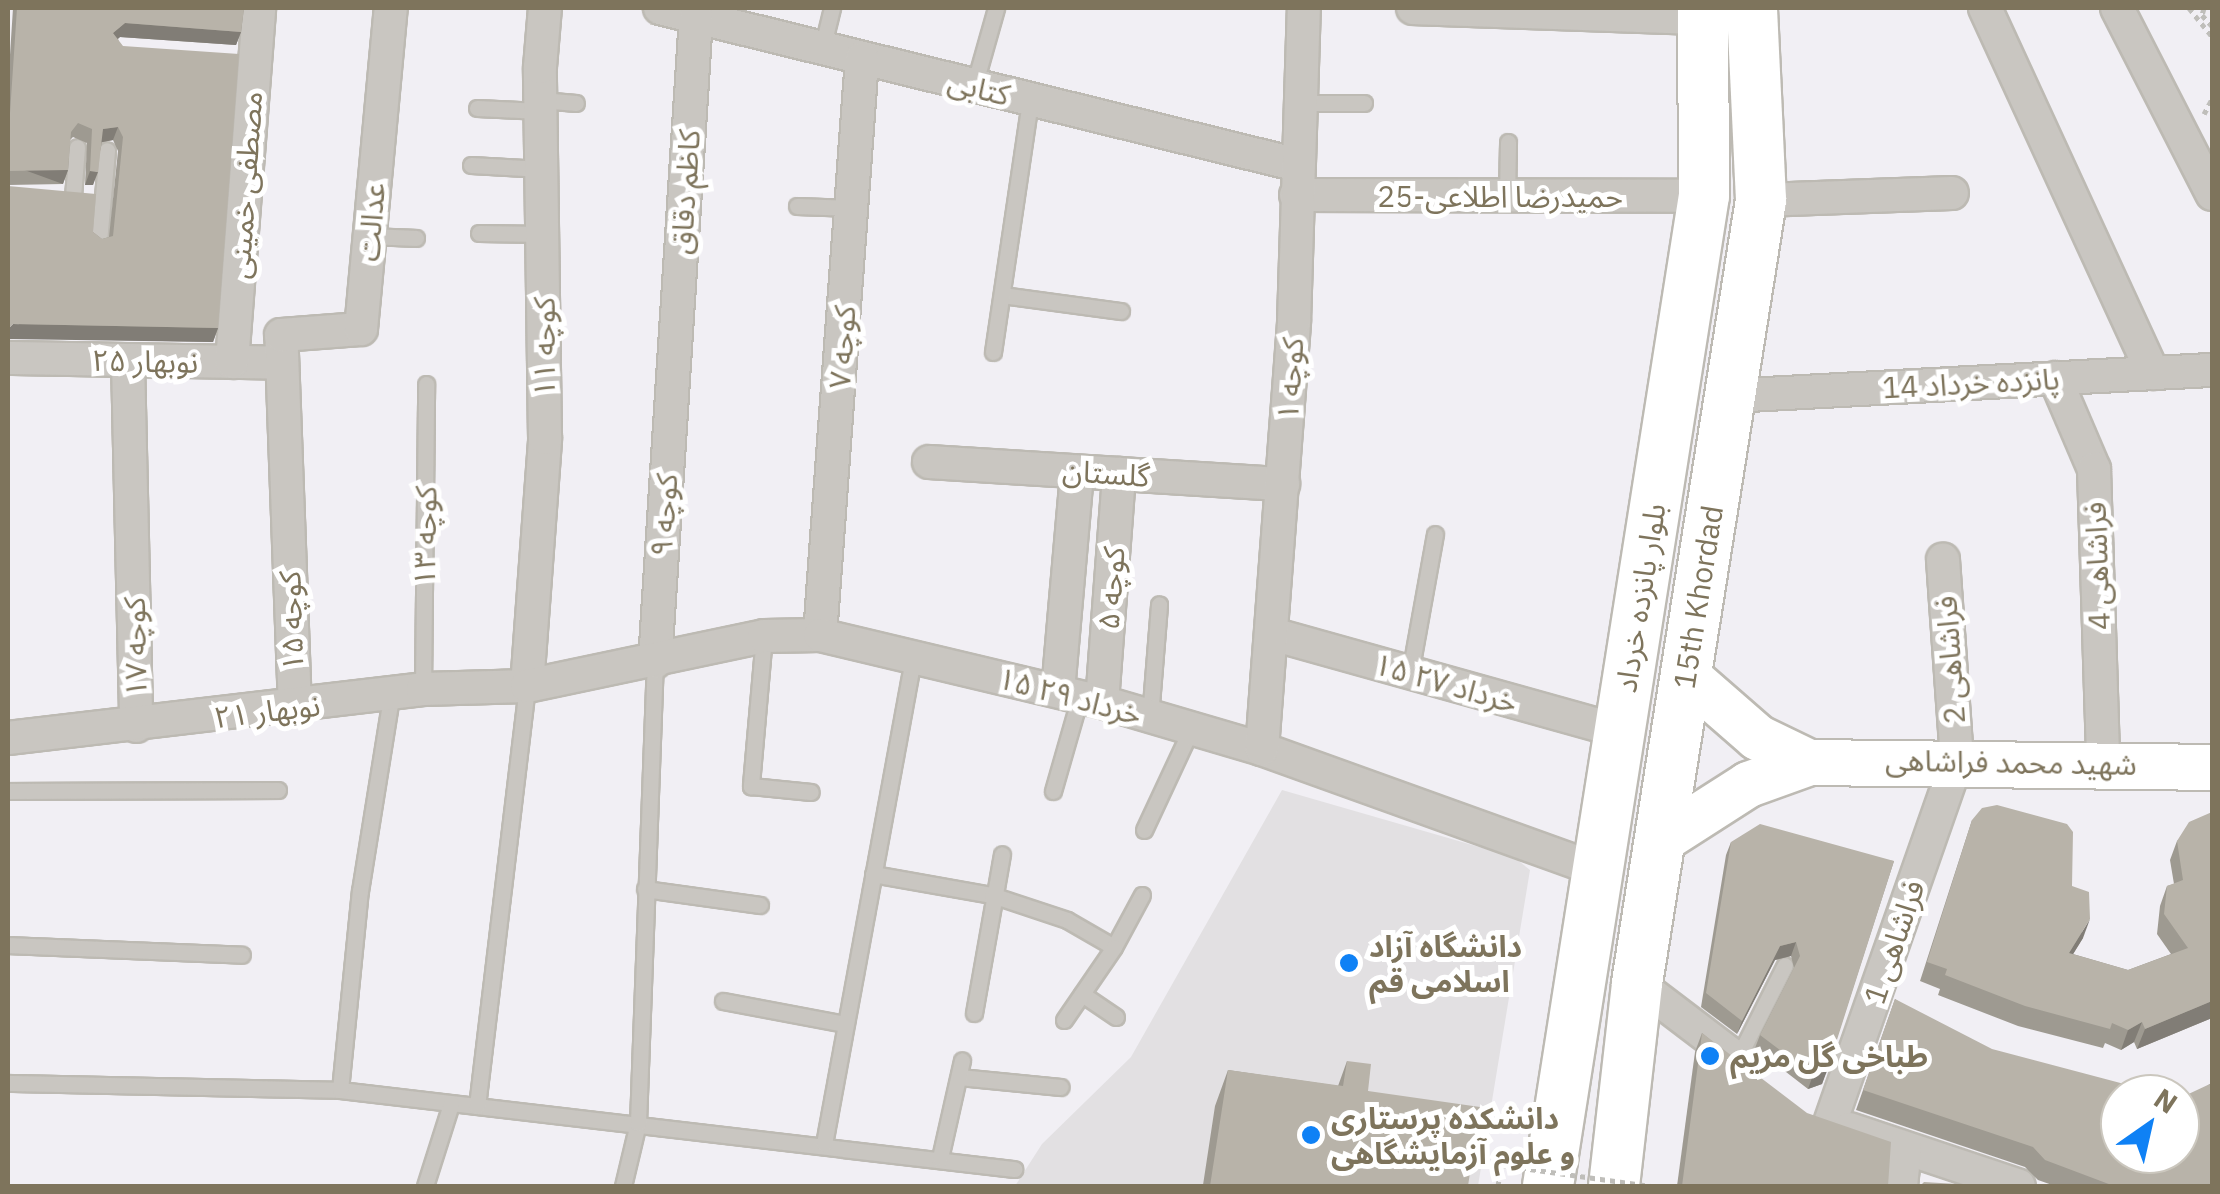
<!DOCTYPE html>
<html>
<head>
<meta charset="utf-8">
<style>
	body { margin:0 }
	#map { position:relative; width:2220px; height:1194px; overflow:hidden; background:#f1eff4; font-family:"IBM Plex Sans","Noto Sans Arabic",sans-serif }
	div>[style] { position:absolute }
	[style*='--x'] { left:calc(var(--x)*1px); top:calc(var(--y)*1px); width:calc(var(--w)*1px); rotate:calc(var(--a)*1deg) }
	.built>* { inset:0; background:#e2e0e2 }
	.path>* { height:5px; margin-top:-2.5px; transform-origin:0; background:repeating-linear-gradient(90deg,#bfbeba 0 5px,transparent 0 10px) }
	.roads { filter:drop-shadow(2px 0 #bdbab3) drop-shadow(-2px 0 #bdbab3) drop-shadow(0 2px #bdbab3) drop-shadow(0 -2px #bdbab3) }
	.lane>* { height:15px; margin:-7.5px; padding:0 7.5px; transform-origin:7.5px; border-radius:7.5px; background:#c9c6c1 }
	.street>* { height:32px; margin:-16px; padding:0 16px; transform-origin:16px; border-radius:16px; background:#c9c6c1 }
	.secondary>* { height:45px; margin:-22.5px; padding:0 22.5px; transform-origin:22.5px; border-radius:22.5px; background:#fff }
	.primary>* { height:50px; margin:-25px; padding:0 25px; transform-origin:25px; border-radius:25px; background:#fff }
	.path-bridge>* { height:5px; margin-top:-2.5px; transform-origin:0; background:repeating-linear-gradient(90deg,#bfbeba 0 5px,transparent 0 10px) }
	.wall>* { inset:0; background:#9e9a91 }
	.shaded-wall>* { inset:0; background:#817d76; transform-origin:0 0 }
	.building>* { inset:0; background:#b8b3a9 }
	.dots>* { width:28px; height:28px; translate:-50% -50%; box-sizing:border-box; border:5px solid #fff; border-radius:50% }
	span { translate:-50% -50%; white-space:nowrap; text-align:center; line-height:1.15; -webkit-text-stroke:10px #fff; paint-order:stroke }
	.street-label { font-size:30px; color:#7e745c }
	.poi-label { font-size:30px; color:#7e745c; font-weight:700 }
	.left { translate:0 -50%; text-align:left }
	.frame { position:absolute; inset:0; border:10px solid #7e745c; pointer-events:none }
	.north { position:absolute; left:2100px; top:1074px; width:100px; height:100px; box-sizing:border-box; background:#fff; border:2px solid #cbc7be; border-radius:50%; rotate:34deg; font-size:28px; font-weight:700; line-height:40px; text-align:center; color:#7e745c }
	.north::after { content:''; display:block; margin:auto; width:35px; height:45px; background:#0f81f5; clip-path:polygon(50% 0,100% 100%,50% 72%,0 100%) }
</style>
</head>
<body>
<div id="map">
	<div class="built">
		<div style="clip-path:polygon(1282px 790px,1514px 857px,1530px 870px,1478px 1186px,1015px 1186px,1042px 1144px,1131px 1057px)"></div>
	</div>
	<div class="path">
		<div style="--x:2189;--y:8;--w:36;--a:51"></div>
		<div style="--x:2204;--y:8;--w:7;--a:106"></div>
		<div style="--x:2202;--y:15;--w:15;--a:48"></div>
		<div style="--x:2204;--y:114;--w:17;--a:-62"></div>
		<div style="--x:1498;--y:1186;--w:21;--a:-82"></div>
	</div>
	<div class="roads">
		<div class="lane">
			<div style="--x:822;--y:49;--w:42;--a:-76.3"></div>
			<div style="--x:974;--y:86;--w:81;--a:-74.2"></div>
			<div style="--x:541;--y:100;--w:35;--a:5"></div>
			<div style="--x:1300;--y:103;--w:64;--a:0"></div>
			<div style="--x:477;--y:108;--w:64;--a:2.7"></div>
			<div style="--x:471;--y:165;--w:71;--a:3.2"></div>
			<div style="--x:73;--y:196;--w:49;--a:-85.3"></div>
			<div style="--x:1507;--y:196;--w:54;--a:-88.9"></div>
			<div style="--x:797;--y:206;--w:55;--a:2.1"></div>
			<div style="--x:479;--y:233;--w:65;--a:0.9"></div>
			<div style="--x:370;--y:236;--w:46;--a:2.5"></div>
			<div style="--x:99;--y:242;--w:92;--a:-85"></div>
			<div style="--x:1002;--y:295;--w:120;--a:7.7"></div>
			<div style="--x:993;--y:352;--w:255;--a:-81.6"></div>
			<div style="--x:764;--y:636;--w:151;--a:95"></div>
			<div style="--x:751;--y:786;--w:60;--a:5.7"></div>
			<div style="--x:1410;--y:673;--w:141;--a:-79.8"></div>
			<div style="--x:423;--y:689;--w:305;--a:-89.4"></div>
			<div style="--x:1150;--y:717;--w:113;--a:-85.4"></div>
			<div style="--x:8;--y:791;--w:270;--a:-0.2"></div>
			<div style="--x:1053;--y:791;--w:98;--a:-74"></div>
			<div style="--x:1144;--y:830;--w:111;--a:-65"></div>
			<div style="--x:873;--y:874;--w:121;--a:10"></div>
			<div style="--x:992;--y:895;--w:79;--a:18.4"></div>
			<div style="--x:1067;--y:920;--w:54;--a:29.9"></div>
			<div style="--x:1114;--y:947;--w:59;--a:-61.7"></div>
			<div style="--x:645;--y:889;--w:116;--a:7.9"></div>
			<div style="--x:8;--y:945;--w:234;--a:2.4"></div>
			<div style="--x:1082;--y:994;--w:41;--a:34.1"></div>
			<div style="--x:723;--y:1001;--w:124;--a:10.7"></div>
			<div style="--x:974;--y:1013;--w:161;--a:-80"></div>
			<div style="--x:1064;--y:1020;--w:88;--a:-55.6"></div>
			<div style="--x:1737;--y:1060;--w:106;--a:-63.2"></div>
			<div style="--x:959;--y:1077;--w:102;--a:5.6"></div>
			<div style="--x:8;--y:1083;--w:332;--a:1.2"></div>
			<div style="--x:340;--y:1090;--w:679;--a:6.69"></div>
			<div style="--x:340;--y:1090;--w:200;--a:-84.3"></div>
			<div style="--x:360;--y:891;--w:196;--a:-80.9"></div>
			<div style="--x:477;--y:1106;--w:423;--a:-83.2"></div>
			<div style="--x:824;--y:1144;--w:495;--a:-79.6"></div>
			<div style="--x:940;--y:1158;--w:100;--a:-77.3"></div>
			<div style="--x:425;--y:1186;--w:86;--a:-72.4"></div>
			<div style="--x:623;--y:1186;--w:65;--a:-76.6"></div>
			<div style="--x:638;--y:1123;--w:461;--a:-87.9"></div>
		</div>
		<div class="street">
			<div style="--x:660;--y:8;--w:657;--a:13.82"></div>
			<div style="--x:1413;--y:8;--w:290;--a:2"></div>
			<div style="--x:1985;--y:8;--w:402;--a:65.3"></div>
			<div style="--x:2117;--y:8;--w:209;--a:62.9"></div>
			<div style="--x:1296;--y:195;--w:408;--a:0.1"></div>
			<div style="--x:1761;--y:200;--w:191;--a:-2.1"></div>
			<div style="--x:8;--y:358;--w:274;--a:1"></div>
			<div style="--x:128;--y:361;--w:365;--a:88.7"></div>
			<div style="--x:232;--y:362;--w:355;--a:-85.6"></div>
			<div style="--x:2055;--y:378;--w:99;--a:66.8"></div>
			<div style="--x:2094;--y:469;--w:293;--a:88.2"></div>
			<div style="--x:1730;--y:396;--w:483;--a:-3.1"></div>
			<div style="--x:929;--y:462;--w:355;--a:3.6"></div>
			<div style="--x:1272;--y:634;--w:360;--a:15.6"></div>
			<div style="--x:820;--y:635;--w:578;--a:-85.83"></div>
			<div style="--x:655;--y:662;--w:646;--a:-86.36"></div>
			<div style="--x:527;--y:686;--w:249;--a:-85.8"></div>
			<div style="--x:545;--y:438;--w:371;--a:-90.8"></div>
			<div style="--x:540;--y:67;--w:59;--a:-85.2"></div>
			<div style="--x:1058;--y:691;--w:220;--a:-85"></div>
			<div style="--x:1102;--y:702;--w:229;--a:-85.7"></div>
			<div style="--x:295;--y:708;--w:373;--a:-92.1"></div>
			<div style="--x:281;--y:335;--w:80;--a:-4.3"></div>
			<div style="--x:361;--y:329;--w:322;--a:-84.7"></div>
			<div style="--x:8;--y:738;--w:418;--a:-6.7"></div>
			<div style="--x:423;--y:689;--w:104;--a:-1.7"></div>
			<div style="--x:527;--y:686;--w:242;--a:-11.9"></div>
			<div style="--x:764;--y:636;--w:56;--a:-1"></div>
			<div style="--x:820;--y:635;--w:290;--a:13.4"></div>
			<div style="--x:1102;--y:702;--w:167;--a:16.4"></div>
			<div style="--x:1262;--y:749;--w:357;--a:19.8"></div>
			<div style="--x:1262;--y:749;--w:428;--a:-85.7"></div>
			<div style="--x:1294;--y:322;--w:314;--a:-88.2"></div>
			<div style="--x:1637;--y:983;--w:126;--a:37.2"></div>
			<div style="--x:1830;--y:1123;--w:385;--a:-70.7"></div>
			<div style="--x:1957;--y:760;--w:201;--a:-94"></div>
			<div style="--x:1849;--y:1129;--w:179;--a:18.5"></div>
			<div style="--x:1901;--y:1186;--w:38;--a:-84"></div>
		</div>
		<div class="secondary">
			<div style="--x:1686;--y:675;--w:94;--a:41.1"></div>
			<div style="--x:1757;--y:737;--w:58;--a:25.7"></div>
			<div style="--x:1659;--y:841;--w:106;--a:-32.6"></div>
			<div style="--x:1748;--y:784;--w:65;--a:-19.8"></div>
			<div style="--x:1809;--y:762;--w:403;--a:0.7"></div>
		</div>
		<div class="primary">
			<div style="--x:1548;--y:1186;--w:1002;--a:-81.05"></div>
			<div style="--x:1704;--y:196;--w:188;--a:-90.3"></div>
			<div style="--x:1614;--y:1186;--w:204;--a:-83.5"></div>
			<div style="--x:1637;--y:983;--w:793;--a:-81"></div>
			<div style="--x:1761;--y:200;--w:192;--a:-92.7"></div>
		</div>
	</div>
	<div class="path-bridge">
		<div style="--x:1501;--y:1165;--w:151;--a:8"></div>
	</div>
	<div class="wall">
		<div style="clip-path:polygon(13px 8px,244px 8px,241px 32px,236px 45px,120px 37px,118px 39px,218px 328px,213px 342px,8px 338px,93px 232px,102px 239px,109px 237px,118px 151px,113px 140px,102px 142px,93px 185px,85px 185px,87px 143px,73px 137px,70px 140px,68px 170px,63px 184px,8px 185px,8px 86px)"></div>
		<div style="clip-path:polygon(2212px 812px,2212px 1018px,2137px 1049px,2134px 1042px,2121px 1050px,2105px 1043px,2103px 1048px,2018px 1026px,1938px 995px,1940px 989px,1920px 981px,1972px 820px,2072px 886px,2083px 938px,2073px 954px,2128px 970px,2171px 954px,2157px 934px,2160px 906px,2167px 886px,2174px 884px,2170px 860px,2177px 841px)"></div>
		<div style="clip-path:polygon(1731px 842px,1894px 861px,1822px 1084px,1808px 1089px,1755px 1048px,1760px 1035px,1794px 968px,1791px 956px,1775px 960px,1737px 1034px,1701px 1007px,1726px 855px)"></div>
		<div style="clip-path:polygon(1895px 999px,2120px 1154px,2211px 1083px,2212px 1078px,2212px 1186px,2055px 1186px,2038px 1180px,2025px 1167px,1856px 1110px)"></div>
		<div style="clip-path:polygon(1702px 1033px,1888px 1186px,1677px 1186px,1695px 1052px)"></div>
		<div style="clip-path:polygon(1347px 1061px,1368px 1091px,1468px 1186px,1188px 1186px,1203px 1185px,1215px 1106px,1228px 1070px,1338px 1086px)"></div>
	</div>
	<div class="shaded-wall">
		<div style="clip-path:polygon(125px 23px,241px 32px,236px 45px,120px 37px,108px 46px,113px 33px)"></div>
		<div style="clip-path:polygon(118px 127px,113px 140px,98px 143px,103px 129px)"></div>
		<div style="left:68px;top:170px;width:15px;height:60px;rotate:110deg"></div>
		<div style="clip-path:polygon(90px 171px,98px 172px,93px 185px,85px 185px)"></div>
		<div style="clip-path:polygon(13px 324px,218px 328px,213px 342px,8px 339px,8px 329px)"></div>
		<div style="clip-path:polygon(2090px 919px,2083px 938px,2062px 972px,2069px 953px)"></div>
		<div style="clip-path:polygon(1796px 942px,1791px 956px,1775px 960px,1737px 1034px,1742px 1021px,1780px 946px)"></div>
		<div style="clip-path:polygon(2212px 1001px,2212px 1018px,2137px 1049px,2145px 1029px)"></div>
		<div style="clip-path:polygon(2142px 1022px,2134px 1042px,2121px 1050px,2128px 1030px)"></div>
		<div style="clip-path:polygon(1827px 1071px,1822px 1084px,1808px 1089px,1813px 1075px)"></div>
	</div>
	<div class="building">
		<div style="clip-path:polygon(17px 8px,244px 8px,241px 32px,125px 23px,113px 33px,123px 46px,239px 54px,218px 328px,13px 324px,8px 329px,8px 186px,96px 194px,93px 232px,102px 239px,113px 236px,123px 137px,118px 127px,103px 129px,98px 172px,90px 171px,92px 129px,78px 123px,71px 132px,68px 170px,8px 171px,8px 143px)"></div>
		<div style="clip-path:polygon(1997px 805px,2067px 824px,2073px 832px,2072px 886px,2089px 892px,2090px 919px,2069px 953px,2128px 970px,2188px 948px,2164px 914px,2167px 886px,2183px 880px,2177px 841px,2189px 822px,2212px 812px,2212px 1001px,2145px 1029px,2142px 1022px,2128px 1030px,2112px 1023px,2110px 1029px,2025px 1006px,1945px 975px,1947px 969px,1927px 962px,1972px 820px,1982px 808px)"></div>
		<div style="clip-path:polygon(1760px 824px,1894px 861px,1827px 1071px,1813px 1075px,1760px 1035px,1800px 956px,1796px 942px,1780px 946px,1742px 1021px,1706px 993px,1731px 842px)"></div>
		<div style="clip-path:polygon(1895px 999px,1992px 1049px,2162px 1094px,2120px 1094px,2120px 1154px,2180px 1154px,2180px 1098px,2212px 1083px,2212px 1186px,2114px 1186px,2045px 1160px,2033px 1147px,1863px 1090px)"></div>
		<div style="clip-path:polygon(1702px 1033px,1807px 1113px,1891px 1142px,1888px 1186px,1682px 1186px)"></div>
		<div style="clip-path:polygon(1347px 1061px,1371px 1064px,1368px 1091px,1480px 1107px,1468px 1186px,1189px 1186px,1189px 1184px,1210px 1186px,1228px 1070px,1343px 1086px)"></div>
		<div style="clip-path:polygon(1924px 1182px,1989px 1186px,1920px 1186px)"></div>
	</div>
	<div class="dots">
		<div style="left:1349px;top:963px;background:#0f81f5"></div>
		<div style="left:1710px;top:1056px;background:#0f81f5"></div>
		<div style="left:1311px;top:1135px;background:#0f81f5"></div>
	</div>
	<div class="street-label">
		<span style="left:979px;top:88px;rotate:14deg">کتابی</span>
		<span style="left:245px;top:185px;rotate:-86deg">مصطفی خمینی</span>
		<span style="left:685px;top:192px;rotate:-86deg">کاظم دقاق</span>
		<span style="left:1500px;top:196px">حمیدرضا اطلاعی-25</span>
		<span style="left:371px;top:222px;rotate:-85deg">عدالت</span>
		<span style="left:544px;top:347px;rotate:-90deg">کوچه ۱۱</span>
		<span style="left:842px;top:347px;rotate:-86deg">کوچه ۷</span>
		<span style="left:145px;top:361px;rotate:1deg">نوبهار ۲۵</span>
		<span style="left:1290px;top:379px;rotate:-86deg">کوچه ۱</span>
		<span style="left:1971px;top:383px;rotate:-3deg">پانزده خرداد 14</span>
		<span style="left:1106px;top:473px;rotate:4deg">گلستان</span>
		<span style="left:664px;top:515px;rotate:-86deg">کوچه ۹</span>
		<span style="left:425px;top:536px;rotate:-89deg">کوچه ۱۳</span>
		<span style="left:2097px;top:566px;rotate:-92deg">فراشاهی 4</span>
		<span style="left:1111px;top:588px;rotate:-86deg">کوچه ۵</span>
		<span style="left:1698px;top:597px;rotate:-81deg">15th Khordad</span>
		<span style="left:1640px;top:598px;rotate:-81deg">بلوار پانزده خرداد</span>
		<span style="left:291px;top:621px;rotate:-92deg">کوچه ۱۵</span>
		<span style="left:135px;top:647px;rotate:-91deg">کوچه ۱۷</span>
		<span style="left:1950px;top:660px;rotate:-94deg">فراشاهی 2</span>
		<span style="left:1446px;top:683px;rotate:16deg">۱۵ خرداد ۲۷</span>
		<span style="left:1070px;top:696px;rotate:15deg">۱۵ خرداد ۲۹</span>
		<span style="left:267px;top:711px;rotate:-7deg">نوبهار ۲۱</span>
		<span style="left:2011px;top:762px;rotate:1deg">شهید محمد فراشاهی</span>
		<span style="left:1894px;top:942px;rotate:-71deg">فراشاهی 1</span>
	</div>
	<div class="poi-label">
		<span class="left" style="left:1369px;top:963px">دانشگاه آزاد<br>اسلامی قم</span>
		<span class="left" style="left:1730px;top:1056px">طباخی گل مریم</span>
		<span class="left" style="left:1331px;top:1135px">دانشکده پرستاری<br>و علوم آزمایشگاهی</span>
	</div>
	<div class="frame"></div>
	<div class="north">N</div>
</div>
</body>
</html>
